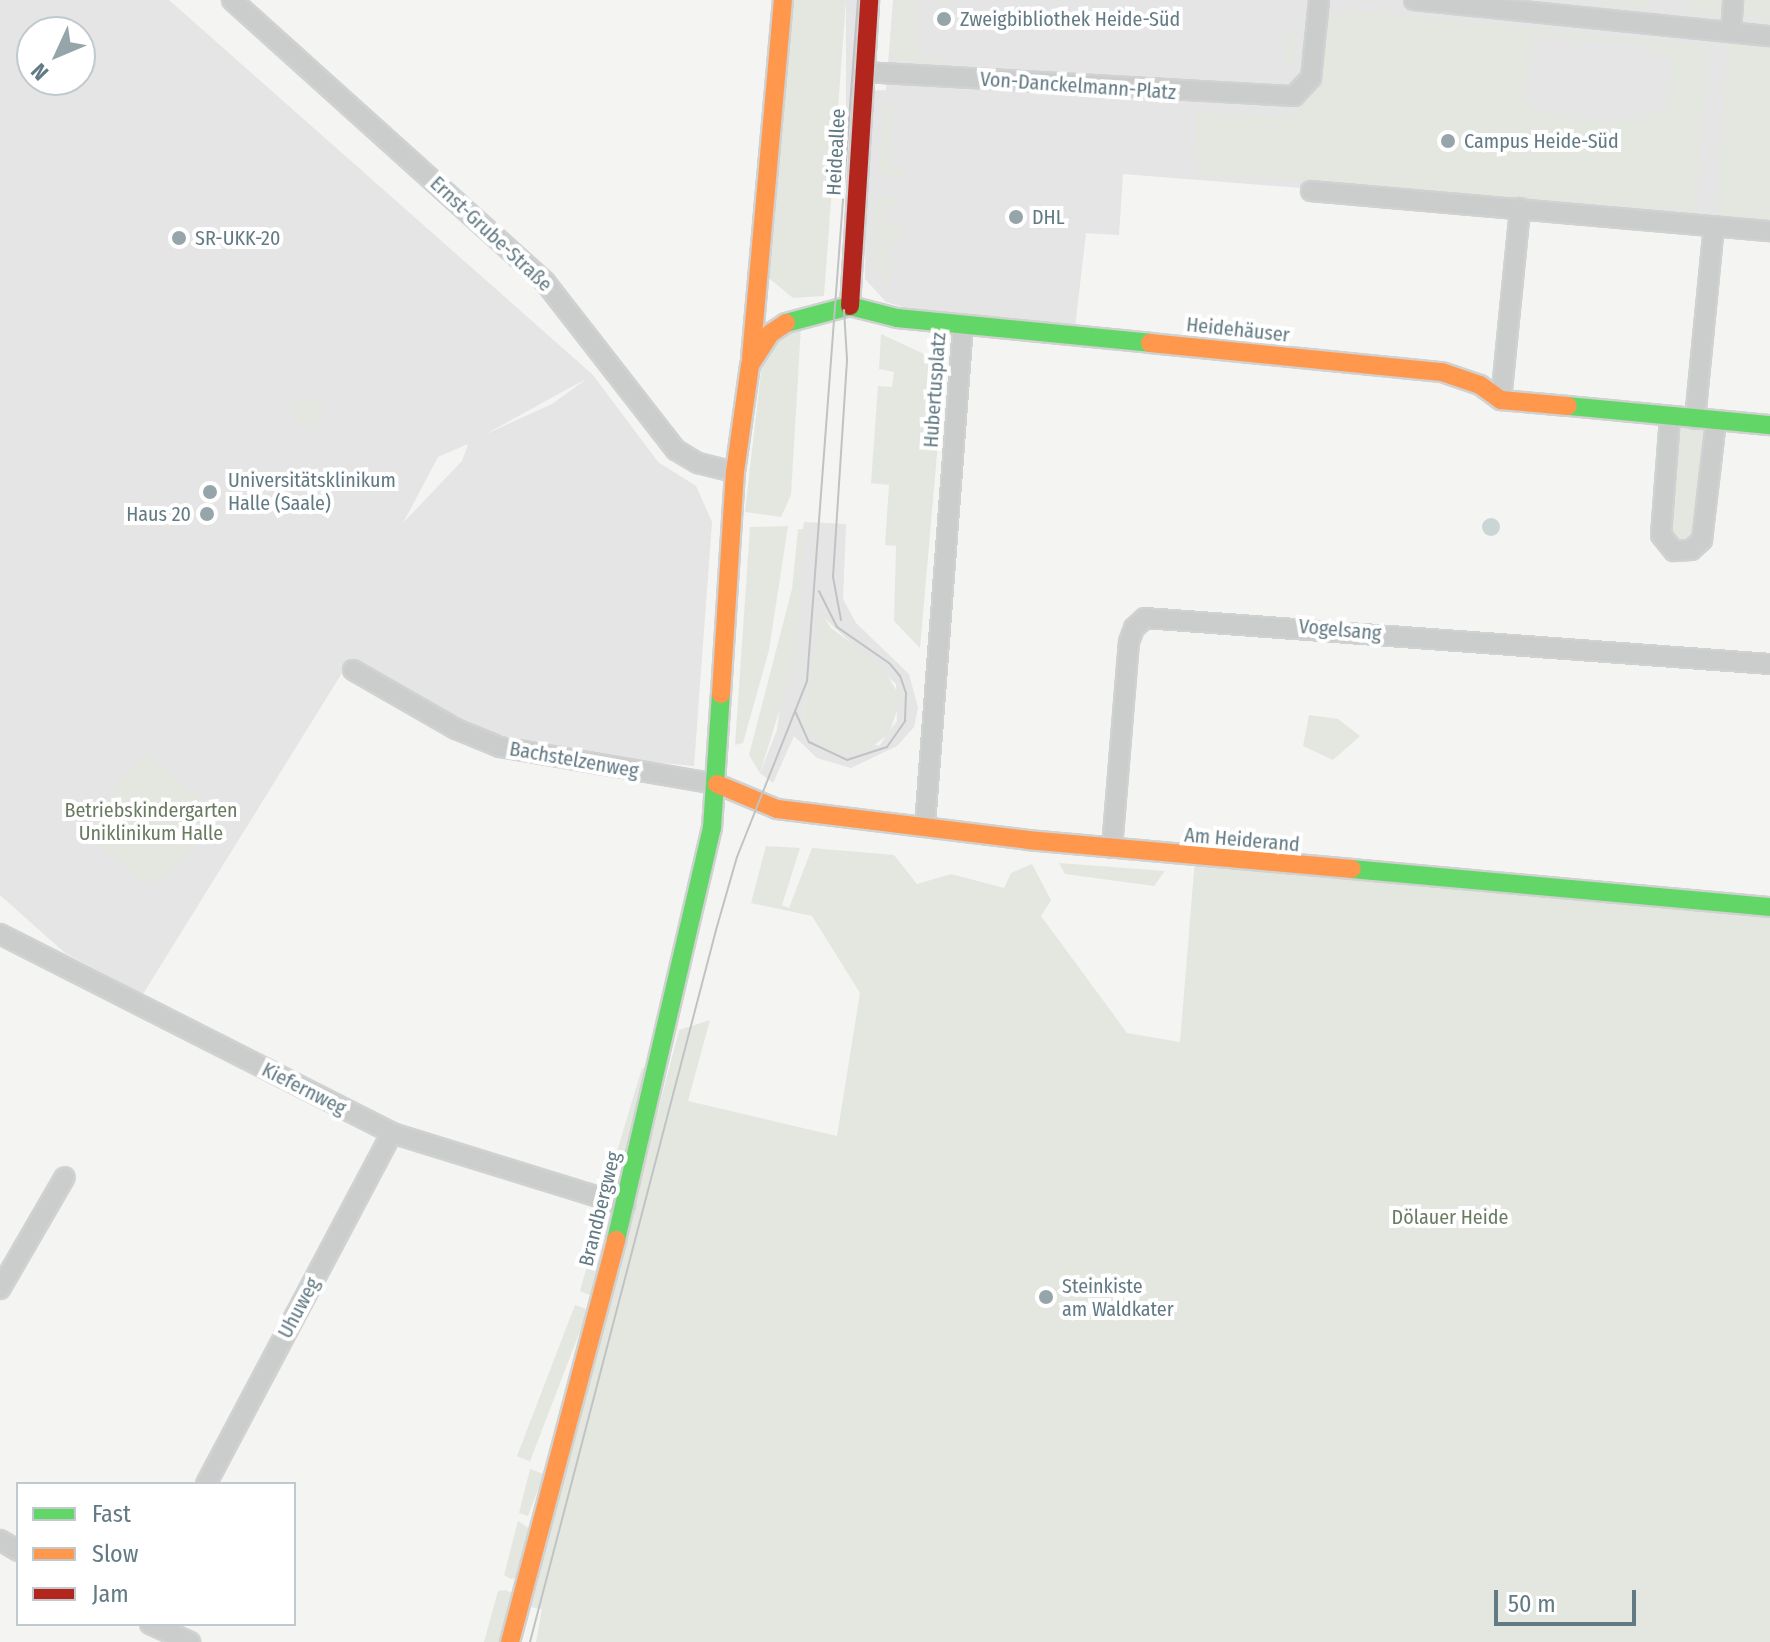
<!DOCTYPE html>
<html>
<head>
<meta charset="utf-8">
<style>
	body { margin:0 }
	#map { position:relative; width:1770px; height:1642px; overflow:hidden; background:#f4f4f2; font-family:"Fira Sans Condensed",sans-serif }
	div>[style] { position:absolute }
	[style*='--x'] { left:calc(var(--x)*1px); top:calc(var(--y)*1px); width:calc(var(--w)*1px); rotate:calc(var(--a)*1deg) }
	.built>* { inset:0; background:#e4e5e4; transform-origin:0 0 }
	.green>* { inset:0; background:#e4e7e0; transform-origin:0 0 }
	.round { border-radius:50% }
	.water>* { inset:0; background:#cad5d6 }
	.roads { filter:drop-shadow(2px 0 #d0d2d2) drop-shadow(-2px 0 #d0d2d2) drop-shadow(0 2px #d0d2d2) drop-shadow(0 -2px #d0d2d2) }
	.street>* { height:18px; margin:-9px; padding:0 9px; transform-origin:9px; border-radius:9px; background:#cbcdcd }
	.fast>* { height:18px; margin:-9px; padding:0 9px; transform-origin:9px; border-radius:9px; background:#63d668 }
	.slow>* { height:18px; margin:-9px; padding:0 9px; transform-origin:9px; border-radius:9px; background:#ff974d }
	.jam>* { height:18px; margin:-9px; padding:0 9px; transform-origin:9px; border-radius:9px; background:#b3261e }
	.tram>* { height:2px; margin:-1px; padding:0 1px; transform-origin:1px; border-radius:1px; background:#c0c3c3 }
	.dots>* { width:22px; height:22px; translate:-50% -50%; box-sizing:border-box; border:4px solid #fff; border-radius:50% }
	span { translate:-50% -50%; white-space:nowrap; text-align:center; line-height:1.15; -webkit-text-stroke:8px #fff; paint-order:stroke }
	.poi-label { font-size:20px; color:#627a84 }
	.left { translate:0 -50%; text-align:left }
	.right { translate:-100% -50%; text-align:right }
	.street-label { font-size:20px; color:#627a84 }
	.park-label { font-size:20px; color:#6a7b61 }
	.legend { position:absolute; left:16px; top:1482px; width:280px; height:144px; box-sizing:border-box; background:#fff; border:2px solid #c0cace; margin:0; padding:10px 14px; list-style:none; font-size:24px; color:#627a84 }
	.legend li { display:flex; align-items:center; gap:16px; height:40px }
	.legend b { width:40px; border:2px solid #c0cace }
	.north { position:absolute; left:16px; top:16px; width:80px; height:80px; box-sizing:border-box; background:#fff; border:2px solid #c0cace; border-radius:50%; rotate:226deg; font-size:22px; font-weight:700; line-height:32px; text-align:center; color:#627a84 }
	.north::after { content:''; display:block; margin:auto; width:28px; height:36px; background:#95a5aa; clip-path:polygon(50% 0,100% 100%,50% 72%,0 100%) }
	.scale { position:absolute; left:1494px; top:1590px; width:142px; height:36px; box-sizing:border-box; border:4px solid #627a84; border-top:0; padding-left:10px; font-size:24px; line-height:28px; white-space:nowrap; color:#627a84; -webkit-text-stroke:6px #fff; paint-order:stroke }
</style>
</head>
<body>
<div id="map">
	<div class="built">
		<div style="clip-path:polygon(evenodd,0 0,169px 0,593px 375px,658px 462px,696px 486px,712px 522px,694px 766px,601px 757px,493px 733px,443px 714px,350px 660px,143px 994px,65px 953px,0 895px,0 0,32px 32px,80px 32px,80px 80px,32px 80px,32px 32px,0 0,585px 380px,552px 404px,484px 435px,584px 380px,585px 380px,0 0,468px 444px,462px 461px,403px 523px,438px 457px,468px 444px)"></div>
		<div style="left:846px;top:0;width:16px;height:297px"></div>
		<div style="clip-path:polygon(893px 0,1770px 0,1770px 225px,1123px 174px,1119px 235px,1086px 233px,1074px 336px,963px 325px,886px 302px,865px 279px,866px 91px,886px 90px)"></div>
		<div style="clip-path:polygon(evenodd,804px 522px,846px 524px,843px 599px,856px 623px,909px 674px,918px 708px,914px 727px,897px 746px,851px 768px,817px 758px,794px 736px,773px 783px,760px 773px,777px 730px,804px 522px,822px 616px,896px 684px,897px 721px,879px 746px,802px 724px,822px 616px)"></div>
	</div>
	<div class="green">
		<div style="clip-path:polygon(789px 0,846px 0,824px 296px,793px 298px,765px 275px)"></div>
		<div style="clip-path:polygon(895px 0,919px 0,916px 45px,922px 46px,923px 56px,940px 58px,939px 62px,896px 59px,891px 54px)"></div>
		<div style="clip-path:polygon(1586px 0,1650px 0,1649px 9px)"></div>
		<div style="clip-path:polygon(1688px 0,1727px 0,1725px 16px,1688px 13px)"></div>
		<div style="clip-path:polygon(1744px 0,1770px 0,1770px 19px,1743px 16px)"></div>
		<div style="clip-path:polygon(evenodd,1346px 10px,1708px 46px,1696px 211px,1198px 174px,1196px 112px,1293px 118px,1293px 106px,1314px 95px,1320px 84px,1324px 30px,1337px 13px,1346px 10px,1532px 36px,1645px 46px,1667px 55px,1674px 64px,1667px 105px,1653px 115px,1610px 122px,1534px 111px,1521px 94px,1527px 87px,1532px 36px)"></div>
		<div style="clip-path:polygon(1288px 33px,1296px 33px,1294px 61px,1285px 71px)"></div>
		<div style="clip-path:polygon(1728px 43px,1770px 47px,1770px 225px,1717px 221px)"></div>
		<div style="clip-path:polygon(884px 101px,904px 116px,892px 116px,890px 168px,901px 169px,901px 178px,884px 177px,879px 171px)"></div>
		<div style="clip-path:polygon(875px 198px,900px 199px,900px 204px,887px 204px,886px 224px,899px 225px,899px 242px,873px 241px)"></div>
		<div style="clip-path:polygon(873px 245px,890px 246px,889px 288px,873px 262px)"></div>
		<div style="clip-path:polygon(801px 326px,791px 495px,781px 517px,745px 512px,763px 354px)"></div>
		<div style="clip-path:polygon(881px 334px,924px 354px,944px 374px,920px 648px,894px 621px,896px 546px,885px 545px,889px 485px,871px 483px,878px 386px,892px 387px,894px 372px,879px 369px)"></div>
		<div class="round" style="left:295px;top:398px;width:28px;height:28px"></div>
		<div style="clip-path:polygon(1699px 426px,1706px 433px,1696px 533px,1682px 543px,1673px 538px,1669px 526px,1676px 437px,1681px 428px)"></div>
		<div style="clip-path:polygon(788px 526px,769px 650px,743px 743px,735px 745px,750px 527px)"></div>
		<div style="clip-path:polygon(798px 529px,806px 529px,796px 657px,760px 773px,749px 755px,792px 589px)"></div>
		<div style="clip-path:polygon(822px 614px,831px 628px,881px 665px,901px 698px,889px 734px,866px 751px,839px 754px,816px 741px,802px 724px)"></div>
		<div style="clip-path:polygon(1309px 715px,1338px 719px,1360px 736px,1333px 760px,1303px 746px)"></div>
		<div style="clip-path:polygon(147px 753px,222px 818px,182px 862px,145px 886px,80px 827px)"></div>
		<div style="clip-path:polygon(766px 846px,800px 848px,782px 905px,789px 908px,812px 848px,894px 855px,917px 884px,951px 874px,1004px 888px,1011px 873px,1032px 864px,1051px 900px,1041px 916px,1127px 1033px,1180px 1042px,1195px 859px,1770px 908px,1770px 1642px,536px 1642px,542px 1609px,530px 1607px,679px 1030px,710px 1020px,688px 1101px,837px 1136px,860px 993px,812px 916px,751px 903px)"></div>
		<div style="clip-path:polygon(1059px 863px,1165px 871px,1154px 886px,1065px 874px)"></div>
		<div style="clip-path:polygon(642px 1068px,646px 1069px,619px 1188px,614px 1190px,606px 1188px)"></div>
		<div style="clip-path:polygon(603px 1208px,610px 1214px,592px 1296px,580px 1291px)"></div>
		<div style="left:575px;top:1305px;width:14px;height:162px;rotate:21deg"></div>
		<div style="clip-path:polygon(530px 1469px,544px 1474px,528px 1516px,519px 1513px)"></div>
		<div style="clip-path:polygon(518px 1521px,530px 1529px,516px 1578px,511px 1579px,504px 1575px)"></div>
		<div style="clip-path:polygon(505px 1590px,513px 1593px,500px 1642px,484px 1642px,498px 1591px)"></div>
	</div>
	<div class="water">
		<div class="round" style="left:1482px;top:518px;width:18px;height:18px"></div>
	</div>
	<div class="roads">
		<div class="street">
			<div style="--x:232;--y:0;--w:421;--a:42"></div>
			<div style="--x:545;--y:282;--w:213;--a:52.1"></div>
			<div style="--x:676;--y:450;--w:26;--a:31"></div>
			<div style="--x:698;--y:463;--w:38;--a:14"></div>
			<div style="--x:1414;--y:0;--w:358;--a:5.8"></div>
			<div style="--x:1731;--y:32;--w:32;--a:-86"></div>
			<div style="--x:863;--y:72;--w:432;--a:3.2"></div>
			<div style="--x:1294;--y:96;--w:25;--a:-47"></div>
			<div style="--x:1311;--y:78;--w:78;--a:-84.1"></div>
			<div style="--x:1311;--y:191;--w:461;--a:5"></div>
			<div style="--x:1501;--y:400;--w:193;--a:-84.3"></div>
			<div style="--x:1670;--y:418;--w:117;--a:94.4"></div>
			<div style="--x:1661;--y:535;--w:21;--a:51"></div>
			<div style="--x:1674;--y:551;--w:17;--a:-3"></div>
			<div style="--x:1691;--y:550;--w:15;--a:-42"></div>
			<div style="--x:1702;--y:540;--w:120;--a:-83.3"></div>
			<div style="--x:1695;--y:419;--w:194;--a:-84.4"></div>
			<div style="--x:353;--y:670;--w:119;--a:29.8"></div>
			<div style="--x:456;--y:729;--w:48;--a:22.2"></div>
			<div style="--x:500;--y:747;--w:220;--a:9.7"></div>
			<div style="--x:925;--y:825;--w:501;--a:-85.65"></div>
			<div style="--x:1112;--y:848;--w:207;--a:-85.3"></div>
			<div style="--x:1129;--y:642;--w:15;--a:-70"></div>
			<div style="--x:1134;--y:628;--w:15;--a:-42"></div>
			<div style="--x:1145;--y:618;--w:627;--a:4.21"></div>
			<div style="--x:0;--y:934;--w:440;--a:26.9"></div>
			<div style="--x:392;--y:1133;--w:244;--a:17.2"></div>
			<div style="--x:0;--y:1289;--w:129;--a:-59.9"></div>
			<div style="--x:206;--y:1484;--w:397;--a:-62.1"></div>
			<div style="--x:0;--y:1540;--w:21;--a:31"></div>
			<div style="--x:150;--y:1624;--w:44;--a:24.2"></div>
		</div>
		<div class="fast">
			<div style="--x:786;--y:323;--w:66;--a:-14.9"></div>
			<div style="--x:850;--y:306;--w:49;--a:14.3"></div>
			<div style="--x:897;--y:318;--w:254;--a:5.6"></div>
			<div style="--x:1568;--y:406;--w:203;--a:5.4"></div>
			<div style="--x:1352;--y:869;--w:420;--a:5.2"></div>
			<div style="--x:616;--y:1240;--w:423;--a:-76.9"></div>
			<div style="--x:712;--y:828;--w:134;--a:-86.2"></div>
		</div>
		<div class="slow">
			<div style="--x:1150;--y:343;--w:293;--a:5.7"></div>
			<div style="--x:1442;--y:372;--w:40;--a:18.9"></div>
			<div style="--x:1480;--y:385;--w:26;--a:36"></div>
			<div style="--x:1501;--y:400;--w:67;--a:5.1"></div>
			<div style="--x:751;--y:358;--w:359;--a:-84.9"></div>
			<div style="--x:721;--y:694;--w:222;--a:-86.4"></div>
			<div style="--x:735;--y:472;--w:108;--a:-82"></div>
			<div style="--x:750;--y:365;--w:38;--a:-57"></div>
			<div style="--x:771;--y:333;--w:18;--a:-34"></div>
			<div style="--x:717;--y:784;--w:65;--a:22.6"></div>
			<div style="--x:777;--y:809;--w:253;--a:7"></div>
			<div style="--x:1028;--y:840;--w:325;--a:5.1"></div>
			<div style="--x:510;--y:1642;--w:416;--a:-75.2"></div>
		</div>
		<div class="jam">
			<div style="--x:850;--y:306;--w:307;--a:-86.4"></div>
		</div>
	</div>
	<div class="tram">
		<div style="--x:841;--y:620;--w:44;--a:-100.5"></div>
		<div style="--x:833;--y:577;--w:218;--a:-86.3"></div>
		<div style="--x:847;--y:359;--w:49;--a:-93.5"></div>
		<div style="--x:795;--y:711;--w:34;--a:66"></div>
		<div style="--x:809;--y:742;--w:42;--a:25.3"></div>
		<div style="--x:847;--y:760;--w:42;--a:-18"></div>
		<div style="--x:887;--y:747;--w:32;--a:-55"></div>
		<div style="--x:905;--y:721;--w:28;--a:-88"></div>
		<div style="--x:906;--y:693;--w:18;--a:-109"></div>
		<div style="--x:900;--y:676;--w:17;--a:-130"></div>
		<div style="--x:889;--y:663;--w:63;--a:-145.3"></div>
		<div style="--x:837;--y:627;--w:40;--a:-116.6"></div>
		<div style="--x:530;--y:1642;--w:736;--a:-75.36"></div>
		<div style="--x:716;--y:930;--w:76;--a:-74"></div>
		<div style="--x:737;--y:857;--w:189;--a:-68.3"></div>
		<div style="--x:807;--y:681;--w:683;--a:-85.72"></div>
	</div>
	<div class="dots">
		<div style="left:944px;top:19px;background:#95a5aa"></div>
		<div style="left:1448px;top:141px;background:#95a5aa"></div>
		<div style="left:1016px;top:217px;background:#95a5aa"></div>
		<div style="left:179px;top:238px;background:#95a5aa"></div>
		<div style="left:210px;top:492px;background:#95a5aa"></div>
		<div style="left:207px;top:514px;background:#95a5aa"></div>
		<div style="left:1046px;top:1297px;background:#95a5aa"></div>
	</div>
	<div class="poi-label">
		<span class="left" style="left:960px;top:19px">Zweigbibliothek Heide-Süd</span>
		<span class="left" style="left:1464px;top:141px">Campus Heide-Süd</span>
		<span class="left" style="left:1032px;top:217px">DHL</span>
		<span class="left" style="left:195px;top:238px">SR-UKK-20</span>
		<span class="left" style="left:228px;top:492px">Universitätsklinikum<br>Halle (Saale)</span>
		<span class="right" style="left:191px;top:514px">Haus 20</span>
		<span class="left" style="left:1062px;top:1298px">Steinkiste<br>am Waldkater</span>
	</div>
	<div class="street-label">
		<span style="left:1078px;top:86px;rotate:4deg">Von-Danckelmann-Platz</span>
		<span style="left:836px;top:152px;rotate:-87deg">Heideallee</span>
		<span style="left:491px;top:234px;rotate:43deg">Ernst-Grube-Straße</span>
		<span style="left:1238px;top:330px;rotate:6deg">Heidehäuser</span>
		<span style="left:935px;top:390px;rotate:-86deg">Hubertusplatz</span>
		<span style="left:1340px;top:630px;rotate:5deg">Vogelsang</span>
		<span style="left:574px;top:760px;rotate:10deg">Bachstelzenweg</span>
		<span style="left:1242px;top:840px;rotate:5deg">Am Heiderand</span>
		<span style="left:304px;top:1089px;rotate:27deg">Kiefernweg</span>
		<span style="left:600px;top:1209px;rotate:-76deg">Brandbergweg</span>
		<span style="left:299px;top:1308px;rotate:-62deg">Uhuweg</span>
	</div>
	<div class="park-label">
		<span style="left:151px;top:822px">Betriebskindergarten<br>Uniklinikum Halle</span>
		<span style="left:1450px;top:1217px">Dölauer Heide</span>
	</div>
	<ul class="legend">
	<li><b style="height:10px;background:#63d668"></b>Fast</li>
	<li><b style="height:10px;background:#ff974d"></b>Slow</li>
	<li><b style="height:10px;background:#b3261e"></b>Jam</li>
	</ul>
	<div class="north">N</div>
	<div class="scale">50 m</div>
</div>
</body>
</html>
